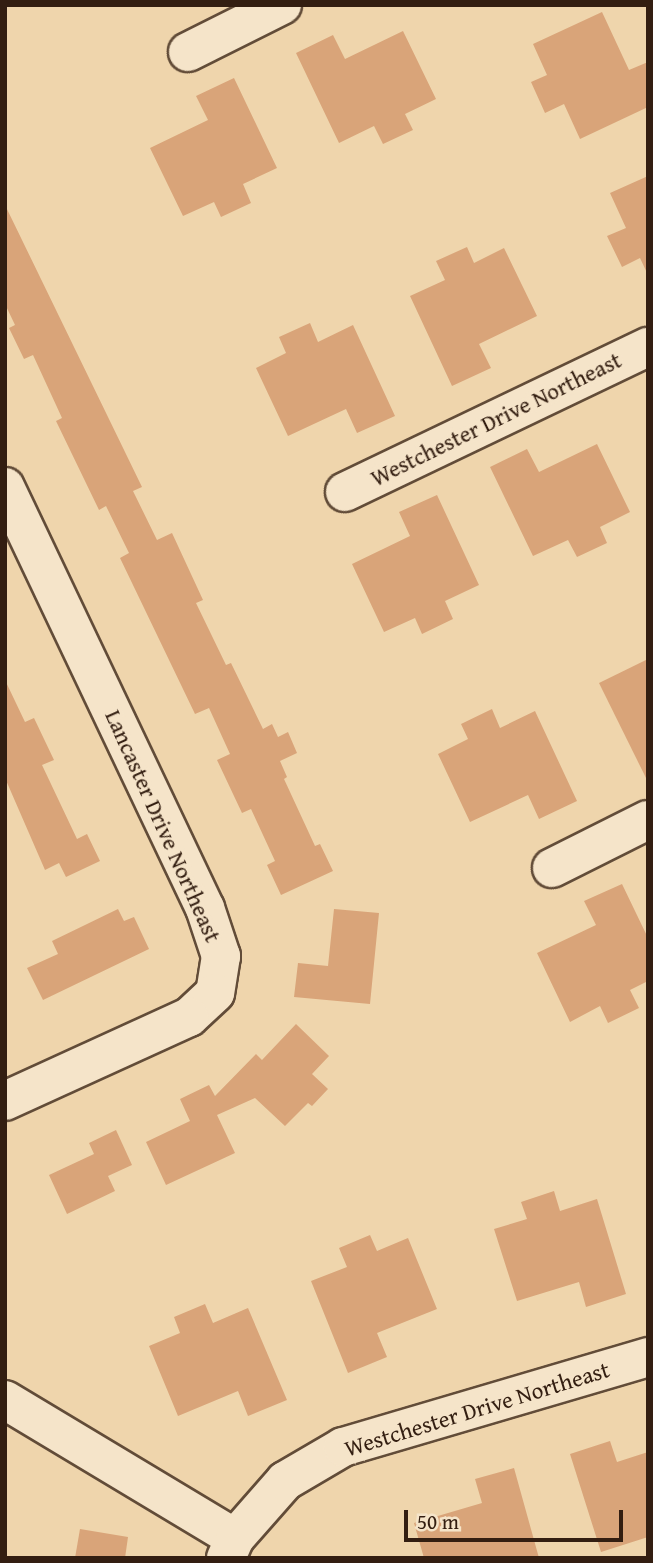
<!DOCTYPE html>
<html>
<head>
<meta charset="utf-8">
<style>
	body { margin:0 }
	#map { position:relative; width:653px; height:1563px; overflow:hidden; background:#efd5ac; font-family:"Gentium Book Plus",serif }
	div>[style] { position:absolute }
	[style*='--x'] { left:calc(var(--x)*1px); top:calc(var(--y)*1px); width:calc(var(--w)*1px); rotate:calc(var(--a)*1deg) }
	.building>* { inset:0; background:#d9a479 }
	.roads { filter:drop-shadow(2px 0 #624c38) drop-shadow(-2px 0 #624c38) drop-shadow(0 2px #624c38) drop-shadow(0 -2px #624c38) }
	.minor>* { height:38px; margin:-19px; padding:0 19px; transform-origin:19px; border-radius:19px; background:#f5e4c9 }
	span { translate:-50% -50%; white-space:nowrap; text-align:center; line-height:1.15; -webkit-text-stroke:7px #f5e4c9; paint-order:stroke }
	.street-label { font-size:23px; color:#331e11 }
	.frame { position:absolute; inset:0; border:7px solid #331e11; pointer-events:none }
	.scale { position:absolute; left:404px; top:1510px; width:219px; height:32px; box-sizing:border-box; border:4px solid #331e11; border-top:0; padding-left:9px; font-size:21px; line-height:24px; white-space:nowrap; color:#331e11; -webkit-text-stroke:5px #f5e4c9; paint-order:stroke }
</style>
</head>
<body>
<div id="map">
	<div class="building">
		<div style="clip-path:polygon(602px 12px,629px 70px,648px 62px,648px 107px,580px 139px,564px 104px,545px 113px,531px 82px,547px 75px,533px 44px)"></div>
		<div style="clip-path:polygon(403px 31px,436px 99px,405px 114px,413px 130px,383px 144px,374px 126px,339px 143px,296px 53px,333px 35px,345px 59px)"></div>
		<div style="clip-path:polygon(234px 78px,277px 168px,243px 184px,251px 203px,221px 217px,214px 202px,183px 216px,150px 148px,208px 120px,196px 96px)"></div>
		<div style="clip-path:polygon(648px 176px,648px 275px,640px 258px,622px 267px,607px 236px,626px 228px,610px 193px)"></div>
		<div style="clip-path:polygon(5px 205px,142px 487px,133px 491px,157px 540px,172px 533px,203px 600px,196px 603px,226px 665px,231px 663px,263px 729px,272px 724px,278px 737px,288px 732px,297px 753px,280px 761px,287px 777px,284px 779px,315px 846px,320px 844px,333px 871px,281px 895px,267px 865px,275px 861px,251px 809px,242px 813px,217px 760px,230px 754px,209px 708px,195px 714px,120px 558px,129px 553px,106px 506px,99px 510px,56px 421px,62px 418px,33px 355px,24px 359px,9px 328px,15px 325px,5px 304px)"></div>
		<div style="clip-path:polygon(467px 247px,474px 263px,504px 248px,537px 316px,479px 344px,491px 368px,452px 386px,410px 296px,445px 280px,436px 261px)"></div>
		<div style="clip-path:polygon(310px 323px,318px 342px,353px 325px,395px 416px,357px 433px,346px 409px,288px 436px,256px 368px,286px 353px,279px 337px)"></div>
		<div style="clip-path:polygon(597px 444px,630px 512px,600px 527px,607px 543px,577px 557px,568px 540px,533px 556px,490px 467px,527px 449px,539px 472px)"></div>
		<div style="clip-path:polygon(437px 495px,479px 585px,445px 601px,453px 619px,422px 634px,415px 618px,384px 632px,352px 564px,410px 536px,399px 512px)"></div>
		<div style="clip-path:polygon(648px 659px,648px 782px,599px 683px)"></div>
		<div style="clip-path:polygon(5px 680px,25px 722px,34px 718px,54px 760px,42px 765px,77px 839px,87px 834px,100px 861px,66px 877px,59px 863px,45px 870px,5px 778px)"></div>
		<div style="clip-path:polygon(492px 709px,500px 728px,535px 711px,577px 801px,539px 819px,528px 795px,470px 822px,438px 754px,468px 739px,461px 724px)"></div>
		<div style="clip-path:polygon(622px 884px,648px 938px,648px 981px,630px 990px,639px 1008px,608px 1023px,600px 1006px,570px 1022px,537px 953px,596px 925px,584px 901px)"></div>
		<div style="clip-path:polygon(118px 909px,124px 921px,134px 917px,149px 949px,43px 1000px,27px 968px,58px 954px,52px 941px)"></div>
		<div style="clip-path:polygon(334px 909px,379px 913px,370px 1004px,294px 997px,298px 963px,328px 966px)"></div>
		<div style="clip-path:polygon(296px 1024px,329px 1056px,312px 1074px,328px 1089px,312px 1106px,308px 1103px,285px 1126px,255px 1098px,217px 1115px,235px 1153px,166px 1185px,146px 1142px,190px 1121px,180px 1099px,209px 1085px,215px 1096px,256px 1054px,262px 1060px)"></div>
		<div style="clip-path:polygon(116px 1130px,132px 1165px,108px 1176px,115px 1191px,67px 1214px,49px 1175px,94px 1154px,89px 1143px)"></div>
		<div style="clip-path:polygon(554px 1191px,560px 1211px,597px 1199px,626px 1294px,586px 1307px,579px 1282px,517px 1301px,494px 1229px,527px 1219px,521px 1202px)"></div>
		<div style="clip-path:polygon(370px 1235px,377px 1251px,408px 1238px,437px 1309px,377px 1333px,387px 1357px,348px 1373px,311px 1281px,347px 1267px,339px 1248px)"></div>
		<div style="clip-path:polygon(205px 1304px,213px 1323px,248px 1308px,287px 1400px,248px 1416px,238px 1391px,178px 1416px,149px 1346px,180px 1333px,174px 1317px)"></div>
		<div style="clip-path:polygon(610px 1441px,617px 1462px,648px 1452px,648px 1537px,601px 1552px,570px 1454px)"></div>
		<div style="clip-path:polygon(514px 1468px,539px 1558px,424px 1558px,414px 1523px,482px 1503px,475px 1479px)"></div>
		<div style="clip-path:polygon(80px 1529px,128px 1537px,125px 1558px,75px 1558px)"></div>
	</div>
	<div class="roads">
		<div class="minor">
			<div style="--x:188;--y:52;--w:105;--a:-26.6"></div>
			<div style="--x:5;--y:487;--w:466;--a:64.6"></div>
			<div style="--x:205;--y:908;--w:51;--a:71.6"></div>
			<div style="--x:221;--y:956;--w:37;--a:99"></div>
			<div style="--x:215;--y:993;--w:35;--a:137"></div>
			<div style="--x:189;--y:1017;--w:202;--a:155.5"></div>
			<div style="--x:345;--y:492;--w:336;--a:-25.6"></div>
			<div style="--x:552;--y:868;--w:107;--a:-26.6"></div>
			<div style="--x:5;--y:1400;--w:268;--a:31"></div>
			<div style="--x:226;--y:1558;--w:22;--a:-66"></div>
			<div style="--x:235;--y:1538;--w:76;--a:-48.7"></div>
			<div style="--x:285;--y:1481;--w:67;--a:-30.4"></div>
			<div style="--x:343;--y:1447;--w:318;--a:-16.4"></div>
		</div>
	</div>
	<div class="street-label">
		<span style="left:496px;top:419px;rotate:-26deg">Westchester Drive Northeast</span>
		<span style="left:163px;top:826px;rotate:66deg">Lancaster Drive Northeast</span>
		<span style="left:477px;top:1409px;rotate:-17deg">Westchester Drive Northeast</span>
	</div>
	<div class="frame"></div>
	<div class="scale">50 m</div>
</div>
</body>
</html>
